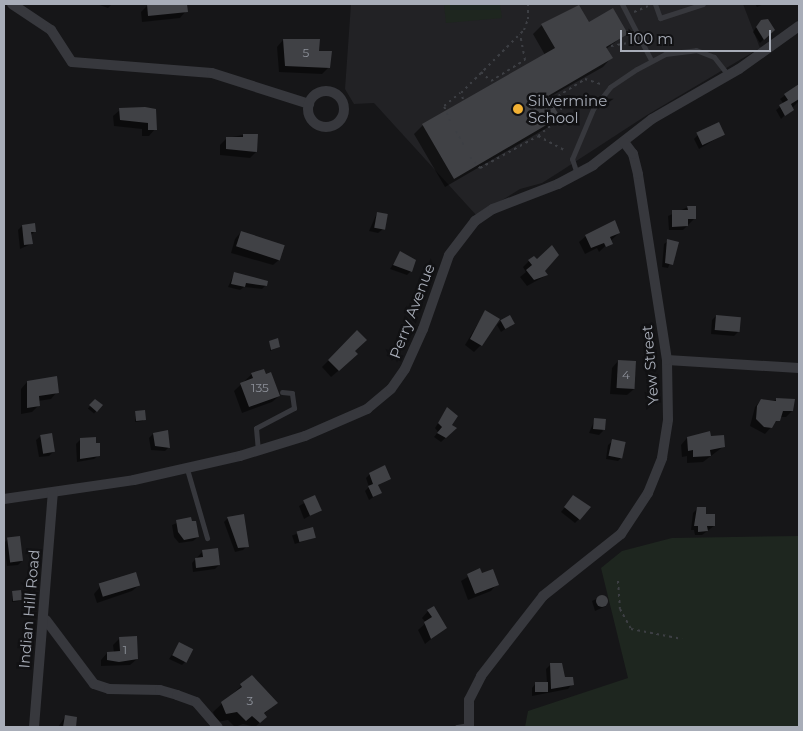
<!DOCTYPE html>
<html>
<head>
<meta charset="utf-8">
<style>
	body { margin:0 }
	#map { position:relative; width:803px; height:731px; overflow:hidden; background:#161618; font-family:Montserrat,sans-serif }
	div>[style] { position:absolute }
	[style*='--x'] { left:calc(var(--x)*1px); top:calc(var(--y)*1px); width:calc(var(--w)*1px); rotate:calc(var(--a)*1deg) }
	.built>* { inset:0; background:#222225 }
	.green>* { inset:0; background:#1e261f }
	.shadow>* { inset:0; background:#0007; transform-origin:0 0 }
	.building>* { inset:0; background:#404145; transform-origin:0 0 }
	.round { border-radius:50% }
	.path>* { height:2px; margin-top:-1px; transform-origin:0; background:repeating-linear-gradient(90deg,#3d3f44 0 2.5px,transparent 0 6.5px) }
	.service>* { height:5px; margin:-2.5px; padding:0 2.5px; transform-origin:2.5px; border-radius:2.5px; background:#37383d }
	.minor>* { height:10px; margin:-5px; padding:0 5px; transform-origin:5px; border-radius:5px; background:#37383d }
	.minor>.ring { margin:-5px; padding:0; box-sizing:content-box; background:none; border:10px solid #37383d; border-radius:50% }
	.dots>* { width:14px; height:14px; translate:-50% -50%; box-sizing:border-box; border:2px solid #111113; border-radius:50% }
	span { translate:-50% -50%; white-space:nowrap; text-align:center; line-height:1.15; -webkit-text-stroke:5px #111113; paint-order:stroke }
	.number-label { font-size:12px; color:#8e929b }
	.number-label span { -webkit-text-stroke-width:0 }
	.poi-label { font-size:15px; color:#a8adb8 }
	.left { translate:0 -50%; text-align:left }
	.street-label { font-size:15px; color:#a8adb8 }
	.frame { position:absolute; inset:0; border:5px solid #a8adb8; pointer-events:none }
	.scale { position:absolute; left:620px; top:30px; width:151px; height:22px; box-sizing:border-box; border:2px solid #a8adb8; border-top:0; padding-left:6px; font-size:15px; line-height:18px; white-space:nowrap; color:#a8adb8; -webkit-text-stroke:4px #111113; paint-order:stroke }
</style>
</head>
<body>
<div id="map">
	<div class="built">
		<div style="clip-path:polygon(351px 4px,743px 4px,760px 48px,647px 115px,561px 171px,542px 183px,520px 189px,477px 216px,374px 103px,354px 104px,345px 89px)"></div>
	</div>
	<div class="green">
		<div style="clip-path:polygon(444px 4px,500px 4px,502px 18px,446px 23px)"></div>
		<div style="clip-path:polygon(799px 536px,799px 727px,525px 727px,528px 711px,628px 678px,601px 568px,622px 551px,672px 538px)"></div>
	</div>
	<div class="shadow">
		<div style="clip-path:polygon(97px 4px,112px 4px,108px 8px)"></div>
		<div style="clip-path:polygon(186px 4px,186px 11px,180px 18px,142px 22px,141px 12px,148px 5px)"></div>
		<div style="clip-path:polygon(755px 4px,764px 4px,757px 7px)"></div>
		<div style="clip-path:polygon(588px 24px,626px 34px,606px 49px,611px 58px,603px 67px,548px 98px,559px 117px,550px 126px,445px 187px,414px 134px,423px 125px,545px 55px,533px 34px,542px 25px)"></div>
		<div style="clip-path:polygon(757px 26px,773px 30px,760px 43px,753px 32px)"></div>
		<div style="clip-path:polygon(283px 40px,319px 40px,318px 52px,328px 68px,322px 74px,279px 72px,277px 47px)"></div>
		<div style="clip-path:polygon(799px 85px,799px 101px,781px 119px,776px 110px,784px 104px,780px 99px)"></div>
		<div style="clip-path:polygon(120px 110px,154px 110px,155px 129px,149px 136px,142px 136px,142px 129px,114px 126px,113px 116px)"></div>
		<div style="clip-path:polygon(724px 134px,699px 149px,694px 139px,698px 135px)"></div>
		<div style="clip-path:polygon(243px 135px,256px 152px,250px 158px,220px 155px,220px 145px,227px 138px)"></div>
		<div style="clip-path:polygon(688px 207px,695px 218px,683px 230px,669px 230px,668px 216px)"></div>
		<div style="clip-path:polygon(377px 213px,383px 229px,378px 233px,369px 231px)"></div>
		<div style="clip-path:polygon(22px 226px,35px 231px,30px 236px,31px 244px,20px 249px,18px 230px)"></div>
		<div style="clip-path:polygon(241px 232px,280px 259px,273px 265px,231px 253px,235px 239px)"></div>
		<div style="clip-path:polygon(619px 233px,599px 252px,597px 248px,585px 254px,579px 242px,586px 236px)"></div>
		<div style="clip-path:polygon(668px 241px,678px 243px,668px 268px,662px 267px,664px 244px)"></div>
		<div style="clip-path:polygon(400px 253px,411px 271px,407px 275px,390px 269px)"></div>
		<div style="clip-path:polygon(529px 261px,547px 275px,527px 286px,520px 277px,526px 272px,523px 267px)"></div>
		<div style="clip-path:polygon(234px 274px,266px 285px,262px 289px,244px 287px,240px 290px,228px 287px)"></div>
		<div style="clip-path:polygon(485px 312px,481px 345px,474px 352px,465px 345px)"></div>
		<div style="clip-path:polygon(716px 316px,738px 332px,734px 336px,711px 334px,712px 320px)"></div>
		<div style="clip-path:polygon(501px 321px,514px 323px,501px 332px,497px 325px)"></div>
		<div style="clip-path:polygon(357px 332px,350px 361px,331px 377px,322px 367px)"></div>
		<div style="clip-path:polygon(270px 342px,279px 347px,270px 351px)"></div>
		<div style="clip-path:polygon(618px 361px,634px 389px,627px 395px,610px 394px,612px 368px)"></div>
		<div style="clip-path:polygon(252px 374px,279px 396px,272px 402px,242px 413px,234px 391px)"></div>
		<div style="clip-path:polygon(27px 382px,57px 392px,51px 399px,38px 401px,39px 405px,32px 412px,21px 414px,21px 389px)"></div>
		<div style="left:95px;top:400px;width:8px;height:11px;rotate:40deg"></div>
		<div style="clip-path:polygon(761px 400px,793px 400px,792px 411px,786px 417px,780px 417px,765px 434px,750px 426px,755px 407px)"></div>
		<div style="clip-path:polygon(447px 409px,450px 425px,455px 429px,441px 442px,434px 437px,438px 432px,435px 428px)"></div>
		<div style="clip-path:polygon(136px 412px,144px 419px,143px 421px,135px 422px)"></div>
		<div style="clip-path:polygon(595px 419px,603px 431px,599px 435px,589px 433px)"></div>
		<div style="clip-path:polygon(153px 434px,169px 447px,165px 451px,151px 450px,149px 438px)"></div>
		<div style="clip-path:polygon(41px 436px,53px 452px,49px 456px,39px 457px,36px 440px)"></div>
		<div style="clip-path:polygon(687px 438px,710px 438px,724px 446px,703px 462px,687px 463px,687px 456px,682px 457px,681px 445px)"></div>
		<div style="clip-path:polygon(81px 439px,99px 455px,94px 459px,77px 462px,76px 444px)"></div>
		<div style="clip-path:polygon(613px 441px,622px 457px,618px 461px,606px 459px,608px 445px)"></div>
		<div style="clip-path:polygon(370px 474px,390px 478px,377px 486px,380px 493px,369px 500px,365px 491px,369px 487px,366px 478px)"></div>
		<div style="clip-path:polygon(315px 497px,320px 510px,304px 519px,299px 506px)"></div>
		<div style="clip-path:polygon(570px 501px,579px 519px,575px 523px,561px 512px)"></div>
		<div style="clip-path:polygon(697px 509px,714px 526px,702px 535px,695px 535px,694px 530px,691px 530px,693px 513px)"></div>
		<div style="clip-path:polygon(190px 518px,198px 537px,193px 541px,179px 543px,174px 537px,172px 525px)"></div>
		<div style="clip-path:polygon(228px 518px,247px 546px,243px 550px,235px 552px,224px 522px)"></div>
		<div style="left:312px;top:529px;width:9px;height:21px;rotate:72deg"></div>
		<div style="clip-path:polygon(8px 539px,22px 561px,18px 565px,7px 566px,4px 543px)"></div>
		<div style="clip-path:polygon(203px 551px,219px 565px,215px 569px,193px 572px,192px 563px)"></div>
		<div style="clip-path:polygon(479px 570px,482px 575px,497px 584px,491px 591px,468px 600px,461px 581px)"></div>
		<div style="clip-path:polygon(135px 573px,139px 585px,132px 591px,97px 603px,94px 594px,100px 587px)"></div>
		<div style="clip-path:polygon(13px 592px,21px 600px,19px 601px,12px 602px)"></div>
		<div style="clip-path:polygon(603px 596px,606px 606px,595px 611px,592px 601px)"></div>
		<div style="clip-path:polygon(428px 611px,446px 627px,425px 644px,418px 630px,426px 623px,422px 618px)"></div>
		<div style="clip-path:polygon(120px 638px,137px 659px,130px 665px,101px 666px,101px 660px,107px 653px,114px 653px,113px 645px)"></div>
		<div style="clip-path:polygon(179px 644px,186px 661px,182px 665px,169px 659px)"></div>
		<div style="clip-path:polygon(551px 664px,572px 684px,568px 689px,532px 696px,532px 688px,536px 683px,547px 683px,546px 669px)"></div>
		<div style="clip-path:polygon(252px 676px,276px 703px,264px 714px,266px 717px,255px 727px,243px 724px,235px 727px,228px 720px,217px 722px,213px 712px)"></div>
		<div style="clip-path:polygon(65px 717px,75px 727px,78px 727px,58px 727px)"></div>
	</div>
	<div class="building">
		<div style="clip-path:polygon(147px 4px,187px 4px,188px 12px,148px 16px)"></div>
		<div style="clip-path:polygon(579px 5px,589px 22px,613px 8px,628px 34px,606px 47px,613px 58px,548px 96px,560px 117px,454px 179px,422px 124px,555px 48px,541px 24px)"></div>
		<div style="clip-path:polygon(768px 19px,775px 30px,764px 40px,756px 27px,761px 20px)"></div>
		<div style="clip-path:polygon(283px 39px,320px 39px,319px 51px,332px 51px,330px 68px,285px 66px)"></div>
		<div style="clip-path:polygon(799px 84px,799px 99px,791px 104px,794px 110px,785px 116px,779px 105px,788px 100px,784px 94px)"></div>
		<div style="clip-path:polygon(145px 107px,156px 109px,157px 130px,148px 130px,148px 123px,120px 120px,119px 108px)"></div>
		<div style="left:719px;top:122px;width:14px;height:25px;rotate:65deg"></div>
		<div style="clip-path:polygon(243px 134px,258px 134px,257px 152px,226px 149px,226px 137px,243px 137px)"></div>
		<div style="clip-path:polygon(687px 206px,696px 206px,696px 219px,688px 219px,688px 226px,672px 227px,672px 210px,688px 210px)"></div>
		<div style="left:377px;top:212px;width:11px;height:16px;rotate:10deg"></div>
		<div style="clip-path:polygon(615px 220px,620px 233px,610px 237px,613px 244px,606px 247px,604px 243px,591px 248px,585px 235px)"></div>
		<div style="clip-path:polygon(35px 223px,36px 232px,31px 232px,33px 244px,24px 245px,22px 225px)"></div>
		<div style="left:241px;top:231px;width:46px;height:16px;rotate:18deg"></div>
		<div style="clip-path:polygon(667px 239px,679px 242px,673px 265px,665px 263px)"></div>
		<div style="clip-path:polygon(552px 245px,559px 255px,545px 271px,548px 275px,534px 280px,526px 270px,532px 265px,528px 260px,534px 256px,537px 259px)"></div>
		<div style="clip-path:polygon(400px 251px,416px 260px,412px 272px,393px 265px)"></div>
		<div style="clip-path:polygon(234px 272px,268px 281px,267px 286px,246px 283px,245px 287px,231px 284px)"></div>
		<div style="clip-path:polygon(485px 310px,500px 319px,482px 346px,470px 339px)"></div>
		<div style="left:510px;top:315px;width:10px;height:11px;rotate:61deg"></div>
		<div style="left:716px;top:315px;width:25px;height:15px;rotate:5deg"></div>
		<div style="clip-path:polygon(357px 330px,367px 340px,355px 351px,358px 354px,339px 371px,328px 360px)"></div>
		<div style="clip-path:polygon(278px 338px,280px 347px,271px 350px,269px 341px)"></div>
		<div style="left:618px;top:360px;width:18px;height:28px;rotate:3deg"></div>
		<div style="clip-path:polygon(264px 369px,266px 374px,271px 372px,280px 396px,249px 407px,240px 383px,253px 378px,251px 373px)"></div>
		<div style="clip-path:polygon(57px 376px,59px 393px,39px 396px,40px 406px,27px 408px,27px 381px)"></div>
		<div style="clip-path:polygon(776px 398px,795px 399px,793px 411px,783px 411px,780px 421px,776px 421px,772px 428px,764px 427px,756px 419px,757px 406px,761px 399px,776px 401px)"></div>
		<div style="clip-path:polygon(95px 399px,103px 405px,97px 412px,89px 405px)"></div>
		<div style="clip-path:polygon(447px 407px,458px 416px,452px 425px,457px 428px,446px 438px,437px 433px,442px 427px,438px 423px)"></div>
		<div style="left:145px;top:410px;width:10px;height:10px;rotate:84deg"></div>
		<div style="left:594px;top:418px;width:12px;height:11px;rotate:5deg"></div>
		<div style="clip-path:polygon(168px 430px,170px 448px,155px 446px,153px 433px)"></div>
		<div style="clip-path:polygon(710px 431px,711px 436px,724px 435px,725px 447px,710px 450px,711px 456px,693px 457px,693px 450px,688px 451px,687px 437px)"></div>
		<div style="left:52px;top:433px;width:19px;height:12px;rotate:81deg"></div>
		<div style="clip-path:polygon(96px 437px,96px 443px,100px 443px,100px 456px,80px 459px,80px 438px)"></div>
		<div style="left:612px;top:439px;width:14px;height:17px;rotate:12deg"></div>
		<div style="clip-path:polygon(385px 465px,391px 479px,378px 485px,382px 493px,373px 497px,368px 486px,373px 484px,369px 473px)"></div>
		<div style="left:315px;top:495px;width:17px;height:13px;rotate:66deg"></div>
		<div style="clip-path:polygon(573px 495px,591px 507px,580px 520px,564px 507px)"></div>
		<div style="clip-path:polygon(697px 507px,706px 507px,706px 514px,715px 514px,715px 526px,707px 526px,708px 531px,698px 532px,698px 526px,694px 526px)"></div>
		<div style="clip-path:polygon(244px 514px,249px 547px,238px 548px,227px 517px)"></div>
		<div style="clip-path:polygon(191px 517px,192px 521px,196px 521px,199px 537px,184px 540px,178px 532px,176px 520px)"></div>
		<div style="left:313px;top:527px;width:11px;height:17px;rotate:75deg"></div>
		<div style="left:20px;top:536px;width:25px;height:13px;rotate:83deg"></div>
		<div style="clip-path:polygon(218px 548px,220px 565px,196px 568px,195px 558px,203px 557px,202px 550px)"></div>
		<div style="clip-path:polygon(480px 568px,482px 573px,493px 569px,499px 585px,475px 594px,467px 574px)"></div>
		<div style="left:136px;top:572px;width:14px;height:39px;rotate:73deg"></div>
		<div style="left:21px;top:590px;width:10px;height:9px;rotate:84deg"></div>
		<div class="round" style="left:596px;top:595px;width:12px;height:12px"></div>
		<div style="clip-path:polygon(434px 606px,447px 628px,431px 639px,424px 622px,432px 617px,427px 610px)"></div>
		<div style="clip-path:polygon(137px 636px,138px 659px,119px 662px,107px 660px,107px 652px,120px 651px,119px 637px)"></div>
		<div style="left:179px;top:642px;width:16px;height:15px;rotate:27deg"></div>
		<div style="clip-path:polygon(550px 663px,562px 663px,565px 677px,573px 677px,574px 685px,551px 689px)"></div>
		<div style="clip-path:polygon(252px 675px,278px 703px,264px 713px,267px 717px,260px 723px,252px 716px,246px 721px,237px 712px,226px 714px,221px 702px,242px 687px,240px 684px)"></div>
		<div style="left:535px;top:682px;width:13px;height:10px"></div>
		<div style="clip-path:polygon(65px 715px,77px 717px,76px 727px,63px 727px)"></div>
	</div>
	<div class="path">
		<div style="--x:634;--y:12;--w:15;--a:-23"></div>
		<div style="--x:611;--y:46;--w:23;--a:-10"></div>
		<div style="--x:481;--y:72;--w:13;--a:42"></div>
		<div style="--x:491;--y:81;--w:40;--a:-32"></div>
		<div style="--x:525;--y:60;--w:26;--a:-101"></div>
		<div style="--x:463;--y:99;--w:6;--a:-108"></div>
		<div style="--x:461;--y:93;--w:89;--a:-45"></div>
		<div style="--x:524;--y:30;--w:12;--a:-70"></div>
		<div style="--x:528;--y:19;--w:15;--a:-90"></div>
		<div style="--x:450;--y:121;--w:16;--a:-112"></div>
		<div style="--x:444;--y:106;--w:21;--a:-39"></div>
		<div style="--x:456;--y:131;--w:18;--a:61"></div>
		<div style="--x:538;--y:136;--w:32;--a:28"></div>
		<div style="--x:470;--y:157;--w:15;--a:48"></div>
		<div style="--x:480;--y:168;--w:66;--a:-28.9"></div>
		<div style="--x:538;--y:136;--w:32;--a:-39"></div>
		<div style="--x:563;--y:116;--w:21;--a:-104"></div>
		<div style="--x:558;--y:96;--w:32;--a:-32"></div>
		<div style="--x:585;--y:79;--w:19;--a:18"></div>
		<div style="--x:618;--y:581;--w:28;--a:86"></div>
		<div style="--x:620;--y:609;--w:23;--a:61"></div>
		<div style="--x:631;--y:629;--w:52;--a:11.1"></div>
	</div>
	<div class="service">
		<div style="--x:622;--y:4;--w:63;--a:62.6"></div>
		<div style="--x:655;--y:4;--w:15;--a:70"></div>
		<div style="--x:660;--y:18;--w:45;--a:-18"></div>
		<div style="--x:577;--y:174;--w:16;--a:-108"></div>
		<div style="--x:572;--y:159;--w:54;--a:-67.2"></div>
		<div style="--x:593;--y:109;--w:28;--a:-52"></div>
		<div style="--x:610;--y:87;--w:32;--a:-34"></div>
		<div style="--x:637;--y:69;--w:32;--a:-28"></div>
		<div style="--x:665;--y:54;--w:31;--a:-7"></div>
		<div style="--x:696;--y:50;--w:19;--a:21"></div>
		<div style="--x:714;--y:57;--w:23;--a:52"></div>
		<div style="--x:258;--y:451;--w:23;--a:-95"></div>
		<div style="--x:256;--y:428;--w:43;--a:-27.8"></div>
		<div style="--x:294;--y:408;--w:15;--a:-98"></div>
		<div style="--x:292;--y:393;--w:10;--a:-174"></div>
		<div style="--x:187;--y:469;--w:72;--a:73.8"></div>
		<div style="--x:457;--y:727;--w:11;--a:-10"></div>
	</div>
	<div class="minor">
		<div style="--x:12;--y:4;--w:47;--a:33.7"></div>
		<div style="--x:51;--y:30;--w:38;--a:57"></div>
		<div style="--x:72;--y:62;--w:140;--a:4.5"></div>
		<div style="--x:212;--y:73;--w:102;--a:17.7"></div>
		<div class="ring" style="left:308px;top:91px;width:26px;height:26px"></div>
		<div style="--x:667;--y:360;--w:132;--a:3.5"></div>
		<div style="--x:4;--y:499;--w:131;--a:-8.3"></div>
		<div style="--x:134;--y:480;--w:109;--a:-12.8"></div>
		<div style="--x:240;--y:456;--w:68;--a:-17.1"></div>
		<div style="--x:305;--y:436;--w:68;--a:-23.5"></div>
		<div style="--x:367;--y:409;--w:31;--a:-40"></div>
		<div style="--x:391;--y:389;--w:24;--a:-55"></div>
		<div style="--x:405;--y:369;--w:44;--a:-65.8"></div>
		<div style="--x:423;--y:329;--w:78;--a:-70.6"></div>
		<div style="--x:449;--y:255;--w:43;--a:-52.6"></div>
		<div style="--x:475;--y:221;--w:22;--a:-34"></div>
		<div style="--x:493;--y:209;--w:70;--a:-21"></div>
		<div style="--x:558;--y:184;--w:40;--a:-28"></div>
		<div style="--x:593;--y:165;--w:75;--a:-37.9"></div>
		<div style="--x:652;--y:119;--w:100;--a:-29.9"></div>
		<div style="--x:739;--y:69;--w:74;--a:-35.6"></div>
		<div style="--x:46;--y:620;--w:80;--a:53.1"></div>
		<div style="--x:94;--y:684;--w:16;--a:18"></div>
		<div style="--x:109;--y:689;--w:51;--a:1.1"></div>
		<div style="--x:160;--y:690;--w:18;--a:16"></div>
		<div style="--x:177;--y:695;--w:20;--a:20"></div>
		<div style="--x:196;--y:702;--w:33;--a:49"></div>
		<div style="--x:34;--y:727;--w:235;--a:-85.4"></div>
		<div style="--x:469;--y:727;--w:27;--a:-90"></div>
		<div style="--x:469;--y:700;--w:27;--a:-63"></div>
		<div style="--x:481;--y:676;--w:101;--a:-52.2"></div>
		<div style="--x:543;--y:596;--w:100;--a:-38.5"></div>
		<div style="--x:621;--y:534;--w:49;--a:-56.6"></div>
		<div style="--x:648;--y:493;--w:38;--a:-68"></div>
		<div style="--x:662;--y:458;--w:39;--a:-81"></div>
		<div style="--x:668;--y:419;--w:59;--a:-91"></div>
		<div style="--x:667;--y:360;--w:188;--a:-98.9"></div>
		<div style="--x:638;--y:174;--w:21;--a:-104"></div>
		<div style="--x:633;--y:154;--w:15;--a:-127"></div>
	</div>
	<div class="dots">
		<div style="left:518px;top:109px;background:#f2b134"></div>
	</div>
	<div class="number-label">
		<span style="left:306px;top:53px">5</span>
		<span style="left:626px;top:375px">4</span>
		<span style="left:260px;top:388px">135</span>
		<span style="left:125px;top:650px">1</span>
		<span style="left:250px;top:701px">3</span>
	</div>
	<div class="poi-label">
		<span class="left" style="left:528px;top:109px">Silvermine<br>School</span>
	</div>
	<div class="street-label">
		<span style="left:412px;top:311px;rotate:-69deg">Perry Avenue</span>
		<span style="left:650px;top:365px;rotate:-95deg">Yew Street</span>
		<span style="left:29px;top:609px;rotate:-85deg">Indian Hill Road</span>
	</div>
	<div class="frame"></div>
	<div class="scale">100 m</div>
</div>
</body>
</html>
